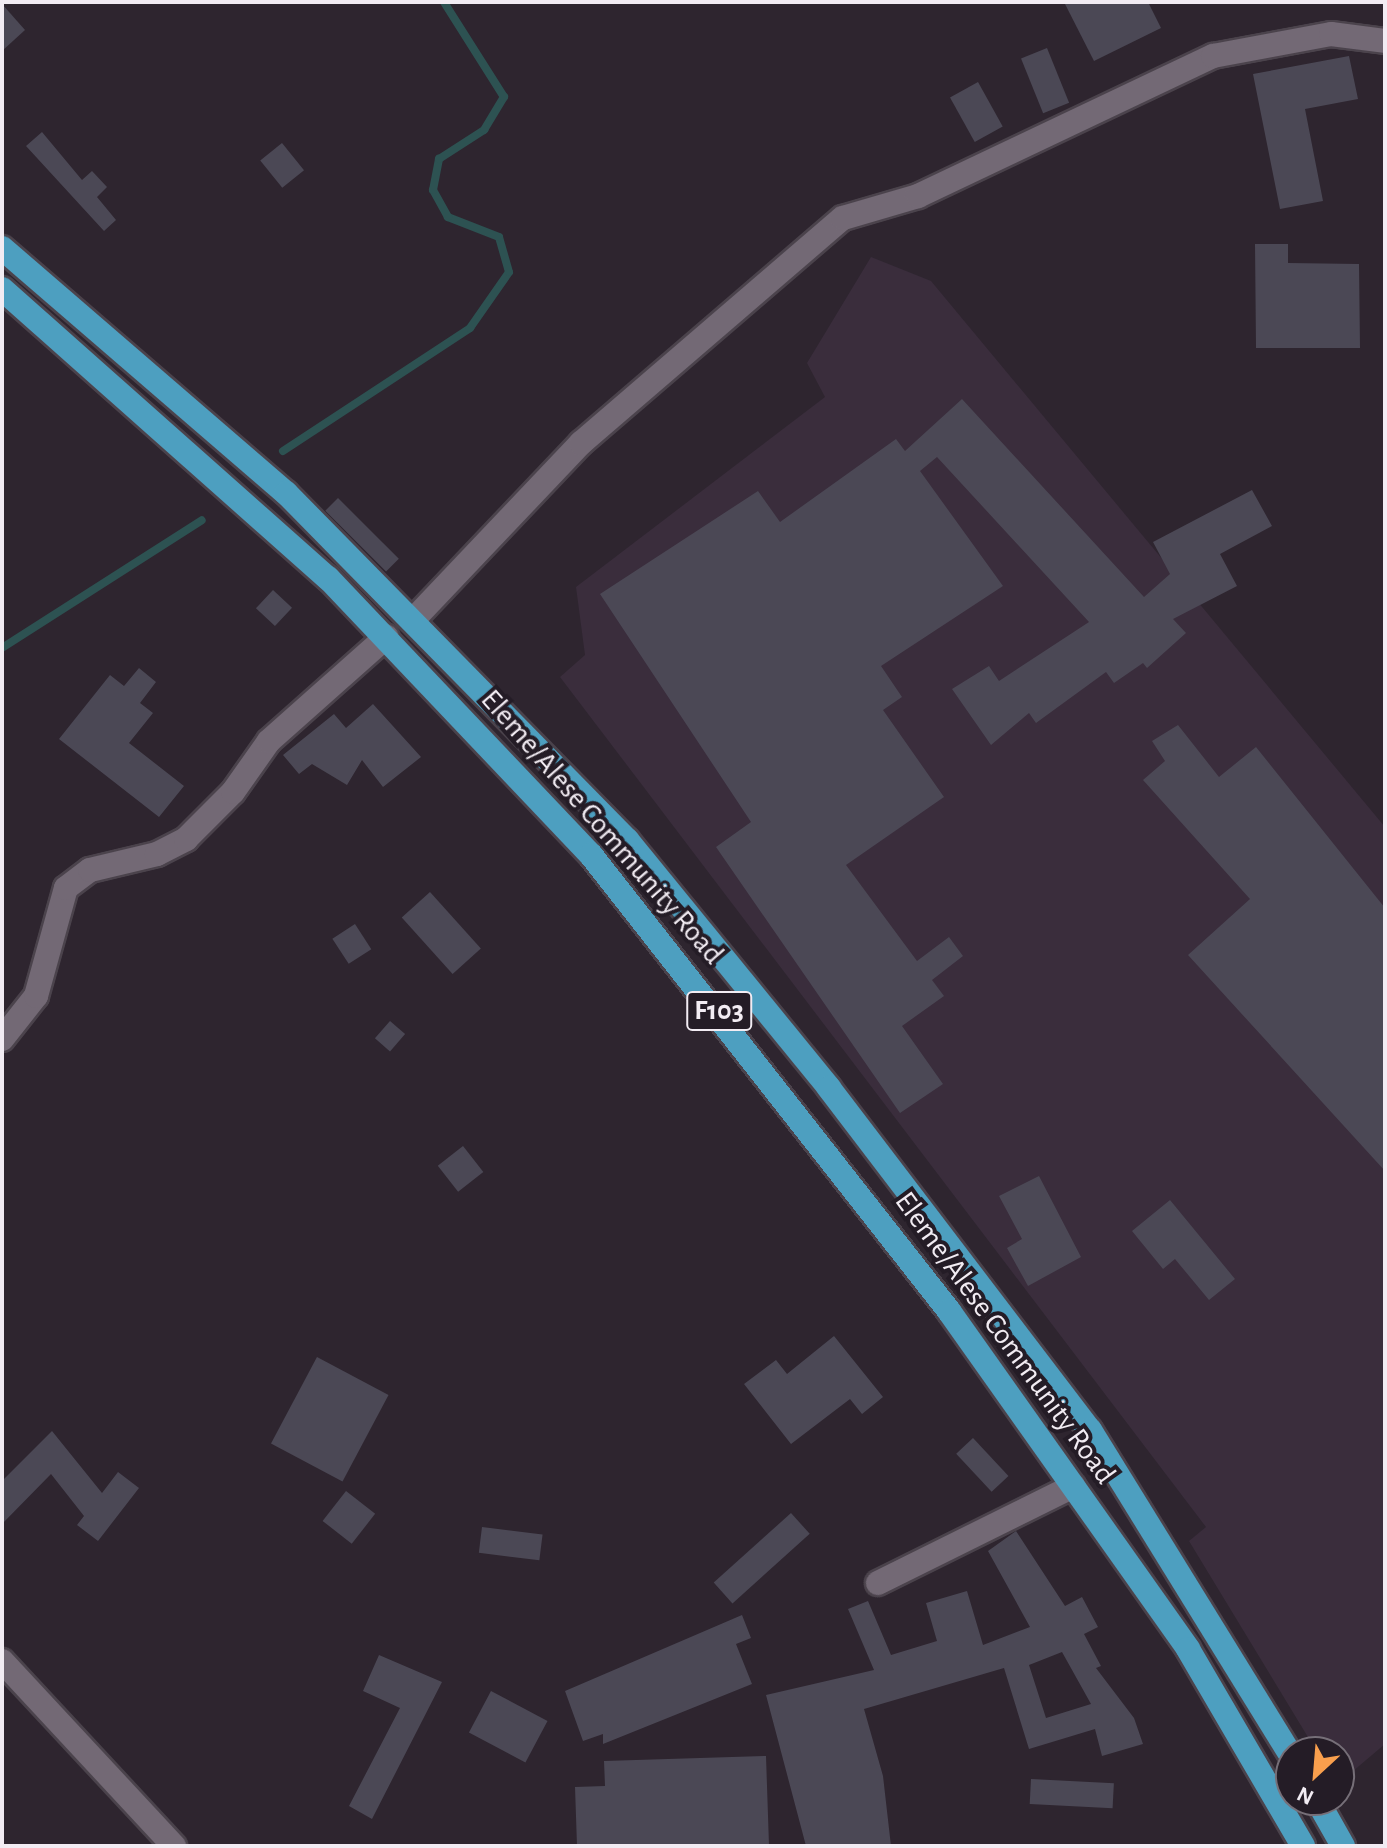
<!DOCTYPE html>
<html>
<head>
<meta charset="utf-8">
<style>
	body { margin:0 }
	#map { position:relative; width:1387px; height:1848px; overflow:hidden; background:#2e252f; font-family:"Alegreya Sans",sans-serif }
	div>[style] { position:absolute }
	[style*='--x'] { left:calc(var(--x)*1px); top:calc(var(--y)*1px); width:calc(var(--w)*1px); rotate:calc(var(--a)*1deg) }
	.built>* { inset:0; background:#3a2d3c }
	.stream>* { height:8px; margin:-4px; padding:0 4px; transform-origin:4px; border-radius:4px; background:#2d5252 }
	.building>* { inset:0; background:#4b4855; transform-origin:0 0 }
	.roads { filter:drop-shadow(2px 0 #4b434c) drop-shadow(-2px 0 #4b434c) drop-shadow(0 2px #4b434c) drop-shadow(0 -2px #4b434c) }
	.minor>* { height:24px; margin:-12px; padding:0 12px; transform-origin:12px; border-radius:12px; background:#736975 }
	.major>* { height:24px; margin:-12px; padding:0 12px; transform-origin:12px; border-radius:12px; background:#4d9fc0 }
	span { translate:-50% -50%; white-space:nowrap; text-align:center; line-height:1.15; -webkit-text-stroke:8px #241c26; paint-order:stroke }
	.shield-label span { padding:2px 6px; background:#241c26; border:2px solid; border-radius:6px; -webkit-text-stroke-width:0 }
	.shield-label { font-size:28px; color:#f2ecf3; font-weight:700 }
	.street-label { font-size:30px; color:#f2ecf3 }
	.frame { position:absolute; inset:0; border:4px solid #f2ecf3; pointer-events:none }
	.north { position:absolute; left:1275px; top:1736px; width:80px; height:80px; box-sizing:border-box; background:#241c26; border:2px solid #766f78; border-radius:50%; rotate:206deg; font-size:22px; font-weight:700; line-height:32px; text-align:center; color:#f2ecf3 }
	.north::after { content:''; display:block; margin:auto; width:28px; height:36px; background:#f99f4d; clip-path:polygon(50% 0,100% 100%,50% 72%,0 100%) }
</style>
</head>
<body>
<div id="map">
	<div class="built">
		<div style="clip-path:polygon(871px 257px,931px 281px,1385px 827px,1385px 1744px,1339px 1783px,1339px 1752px,1317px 1752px,1189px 1541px,1206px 1527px,560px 677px,585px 655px,576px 587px,825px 397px,807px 363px)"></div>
	</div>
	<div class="stream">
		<div style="--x:283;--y:451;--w:224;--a:-33.3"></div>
		<div style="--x:470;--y:328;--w:68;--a:-55.1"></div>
		<div style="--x:509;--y:272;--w:36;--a:-106"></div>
		<div style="--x:499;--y:237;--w:55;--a:-158.6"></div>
		<div style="--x:448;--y:217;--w:31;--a:-119"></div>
		<div style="--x:433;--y:190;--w:32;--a:-79"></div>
		<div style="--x:439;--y:159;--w:54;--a:-32.8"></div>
		<div style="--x:484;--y:130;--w:39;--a:-59"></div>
		<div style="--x:504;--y:97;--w:112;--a:-122.3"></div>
		<div style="--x:2;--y:648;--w:237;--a:-32.6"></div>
	</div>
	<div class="building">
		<div style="clip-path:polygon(1064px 2px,1148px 2px,1161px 28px,1094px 61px)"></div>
		<div style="clip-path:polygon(2px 4px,25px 30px,2px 51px)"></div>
		<div style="left:1047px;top:48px;width:59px;height:28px;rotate:68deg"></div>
		<div style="clip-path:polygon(1349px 56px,1358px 99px,1305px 109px,1323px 201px,1280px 209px,1253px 74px)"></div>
		<div style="left:978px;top:82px;width:51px;height:32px;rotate:61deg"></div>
		<div style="clip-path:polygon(42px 132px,82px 180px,92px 171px,107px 187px,97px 197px,116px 220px,104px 231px,26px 146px)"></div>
		<div style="left:282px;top:143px;width:35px;height:28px;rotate:51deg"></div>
		<div style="clip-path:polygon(1255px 244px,1288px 244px,1288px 263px,1359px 264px,1360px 348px,1256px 348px)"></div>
		<div style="clip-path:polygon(962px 399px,1144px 597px,1170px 574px,1153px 542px,1252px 490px,1272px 526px,1220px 554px,1237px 586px,1173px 619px,1186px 633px,1147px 668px,1143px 663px,1114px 683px,1106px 672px,1036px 723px,1029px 713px,991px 745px,952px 689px,989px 666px,999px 681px,1089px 622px,937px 457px,920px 471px,1003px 586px,881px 666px,902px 697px,883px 710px,944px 797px,846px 865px,917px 961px,949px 937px,963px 956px,932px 980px,944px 996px,902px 1026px,943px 1084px,900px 1113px,716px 847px,751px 822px,600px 594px,758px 491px,780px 522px,896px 439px,905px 451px)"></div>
		<div style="left:338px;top:498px;width:86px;height:18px;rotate:45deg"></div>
		<div style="left:273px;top:590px;width:26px;height:25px;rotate:43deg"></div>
		<div style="clip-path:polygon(139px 668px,156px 682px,140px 703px,153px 713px,129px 743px,184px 786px,159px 817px,59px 739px,110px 675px,124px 686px)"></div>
		<div style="clip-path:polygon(373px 704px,421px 757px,383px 787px,362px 760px,347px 785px,312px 764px,299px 774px,283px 755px,334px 714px,346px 728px)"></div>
		<div style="clip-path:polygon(1178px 725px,1219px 777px,1256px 747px,1385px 908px,1385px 1171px,1188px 955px,1250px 899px,1143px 780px,1165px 761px,1152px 741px)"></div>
		<div style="left:430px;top:892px;width:76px;height:38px;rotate:48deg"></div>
		<div style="left:355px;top:924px;width:30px;height:27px;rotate:57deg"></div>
		<div style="left:390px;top:1021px;width:20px;height:23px;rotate:41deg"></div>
		<div style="left:463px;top:1146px;width:33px;height:32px;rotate:52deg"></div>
		<div style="clip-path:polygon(1039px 1176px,1081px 1257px,1028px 1286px,1007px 1248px,1022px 1239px,999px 1196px)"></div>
		<div style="clip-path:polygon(1170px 1200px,1235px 1279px,1209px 1300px,1175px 1259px,1163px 1269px,1132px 1231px)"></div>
		<div style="clip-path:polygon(834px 1336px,883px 1397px,862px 1414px,850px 1399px,791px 1444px,744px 1384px,776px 1360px,787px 1374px)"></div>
		<div style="left:317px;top:1357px;width:81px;height:98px;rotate:28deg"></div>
		<div style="clip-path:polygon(52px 1431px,102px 1493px,118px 1472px,139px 1488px,98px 1541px,77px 1525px,84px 1516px,51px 1474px,2px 1524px,2px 1481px)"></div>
		<div style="left:973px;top:1438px;width:52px;height:23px;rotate:47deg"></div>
		<div style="left:346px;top:1491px;width:37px;height:38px;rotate:38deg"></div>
		<div style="left:791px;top:1513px;width:28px;height:104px;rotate:48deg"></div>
		<div style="left:482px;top:1527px;width:61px;height:26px;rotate:7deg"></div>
		<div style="clip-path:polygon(evenodd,1016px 1531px,1065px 1606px,1082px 1597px,1098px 1627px,1084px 1634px,1101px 1666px,1096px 1668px,1134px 1718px,1143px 1744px,1102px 1756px,1095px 1729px,1029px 1749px,1004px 1668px,864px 1709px,883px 1776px,891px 1846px,806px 1846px,766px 1695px,874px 1670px,848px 1609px,868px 1601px,891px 1655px,937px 1641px,926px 1603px,967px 1591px,983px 1645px,1030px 1627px,988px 1551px,1016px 1531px,1062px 1652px,1091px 1704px,1046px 1718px,1029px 1665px,1062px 1652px)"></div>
		<div style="clip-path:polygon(742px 1615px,751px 1638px,736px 1644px,752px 1684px,603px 1744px,603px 1734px,583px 1741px,565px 1691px)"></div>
		<div style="clip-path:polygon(379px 1655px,442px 1682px,372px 1819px,349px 1806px,400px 1708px,363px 1691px)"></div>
		<div style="left:491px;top:1691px;width:64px;height:47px;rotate:28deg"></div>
		<div style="clip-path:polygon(766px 1756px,769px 1845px,577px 1846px,575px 1787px,605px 1786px,604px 1761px)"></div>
		<div style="left:1031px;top:1779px;width:83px;height:25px;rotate:3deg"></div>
	</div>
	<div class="roads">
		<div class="minor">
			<div style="--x:414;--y:619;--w:243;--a:-46.5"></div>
			<div style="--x:581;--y:443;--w:345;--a:-40.7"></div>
			<div style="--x:843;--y:218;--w:78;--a:-16.3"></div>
			<div style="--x:918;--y:196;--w:327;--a:-25.4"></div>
			<div style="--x:1213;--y:56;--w:120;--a:-10.6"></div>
			<div style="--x:1331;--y:34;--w:54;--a:7.4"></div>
			<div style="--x:2;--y:1039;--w:55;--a:-51.7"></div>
			<div style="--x:36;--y:996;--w:112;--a:-74.5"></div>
			<div style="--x:66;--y:888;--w:30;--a:-37"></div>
			<div style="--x:90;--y:870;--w:69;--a:-13.4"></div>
			<div style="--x:157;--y:854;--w:33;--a:-27"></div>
			<div style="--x:186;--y:839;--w:66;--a:-45"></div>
			<div style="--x:233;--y:792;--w:62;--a:-54.8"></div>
			<div style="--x:269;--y:741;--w:157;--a:-41.6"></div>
			<div style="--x:878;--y:1583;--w:218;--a:-26.4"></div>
			<div style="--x:2;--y:1661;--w:253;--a:47.1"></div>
		</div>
		<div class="major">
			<div style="--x:2;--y:248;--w:375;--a:40.8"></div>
			<div style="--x:286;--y:493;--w:487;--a:45.5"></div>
			<div style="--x:627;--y:840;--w:320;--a:50.8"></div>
			<div style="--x:829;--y:1088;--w:430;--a:52.7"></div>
			<div style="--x:1090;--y:1430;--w:382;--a:58.3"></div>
			<div style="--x:2;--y:289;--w:436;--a:41.6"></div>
			<div style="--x:328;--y:578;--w:382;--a:46.5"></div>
			<div style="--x:591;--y:855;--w:580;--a:51.86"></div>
			<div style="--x:949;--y:1311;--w:414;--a:54.7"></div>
			<div style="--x:1188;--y:1649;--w:228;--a:59.7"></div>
			<div style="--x:1317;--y:1800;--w:53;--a:60.5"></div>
		</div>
	</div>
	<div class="shield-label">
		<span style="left:719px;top:1011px">F103</span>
	</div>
	<div class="street-label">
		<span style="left:602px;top:827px;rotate:49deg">Eleme/Alese Community Road</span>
		<span style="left:1005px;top:1338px;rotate:54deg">Eleme/Alese Community Road</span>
	</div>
	<div class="frame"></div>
	<div class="north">N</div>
</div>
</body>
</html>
